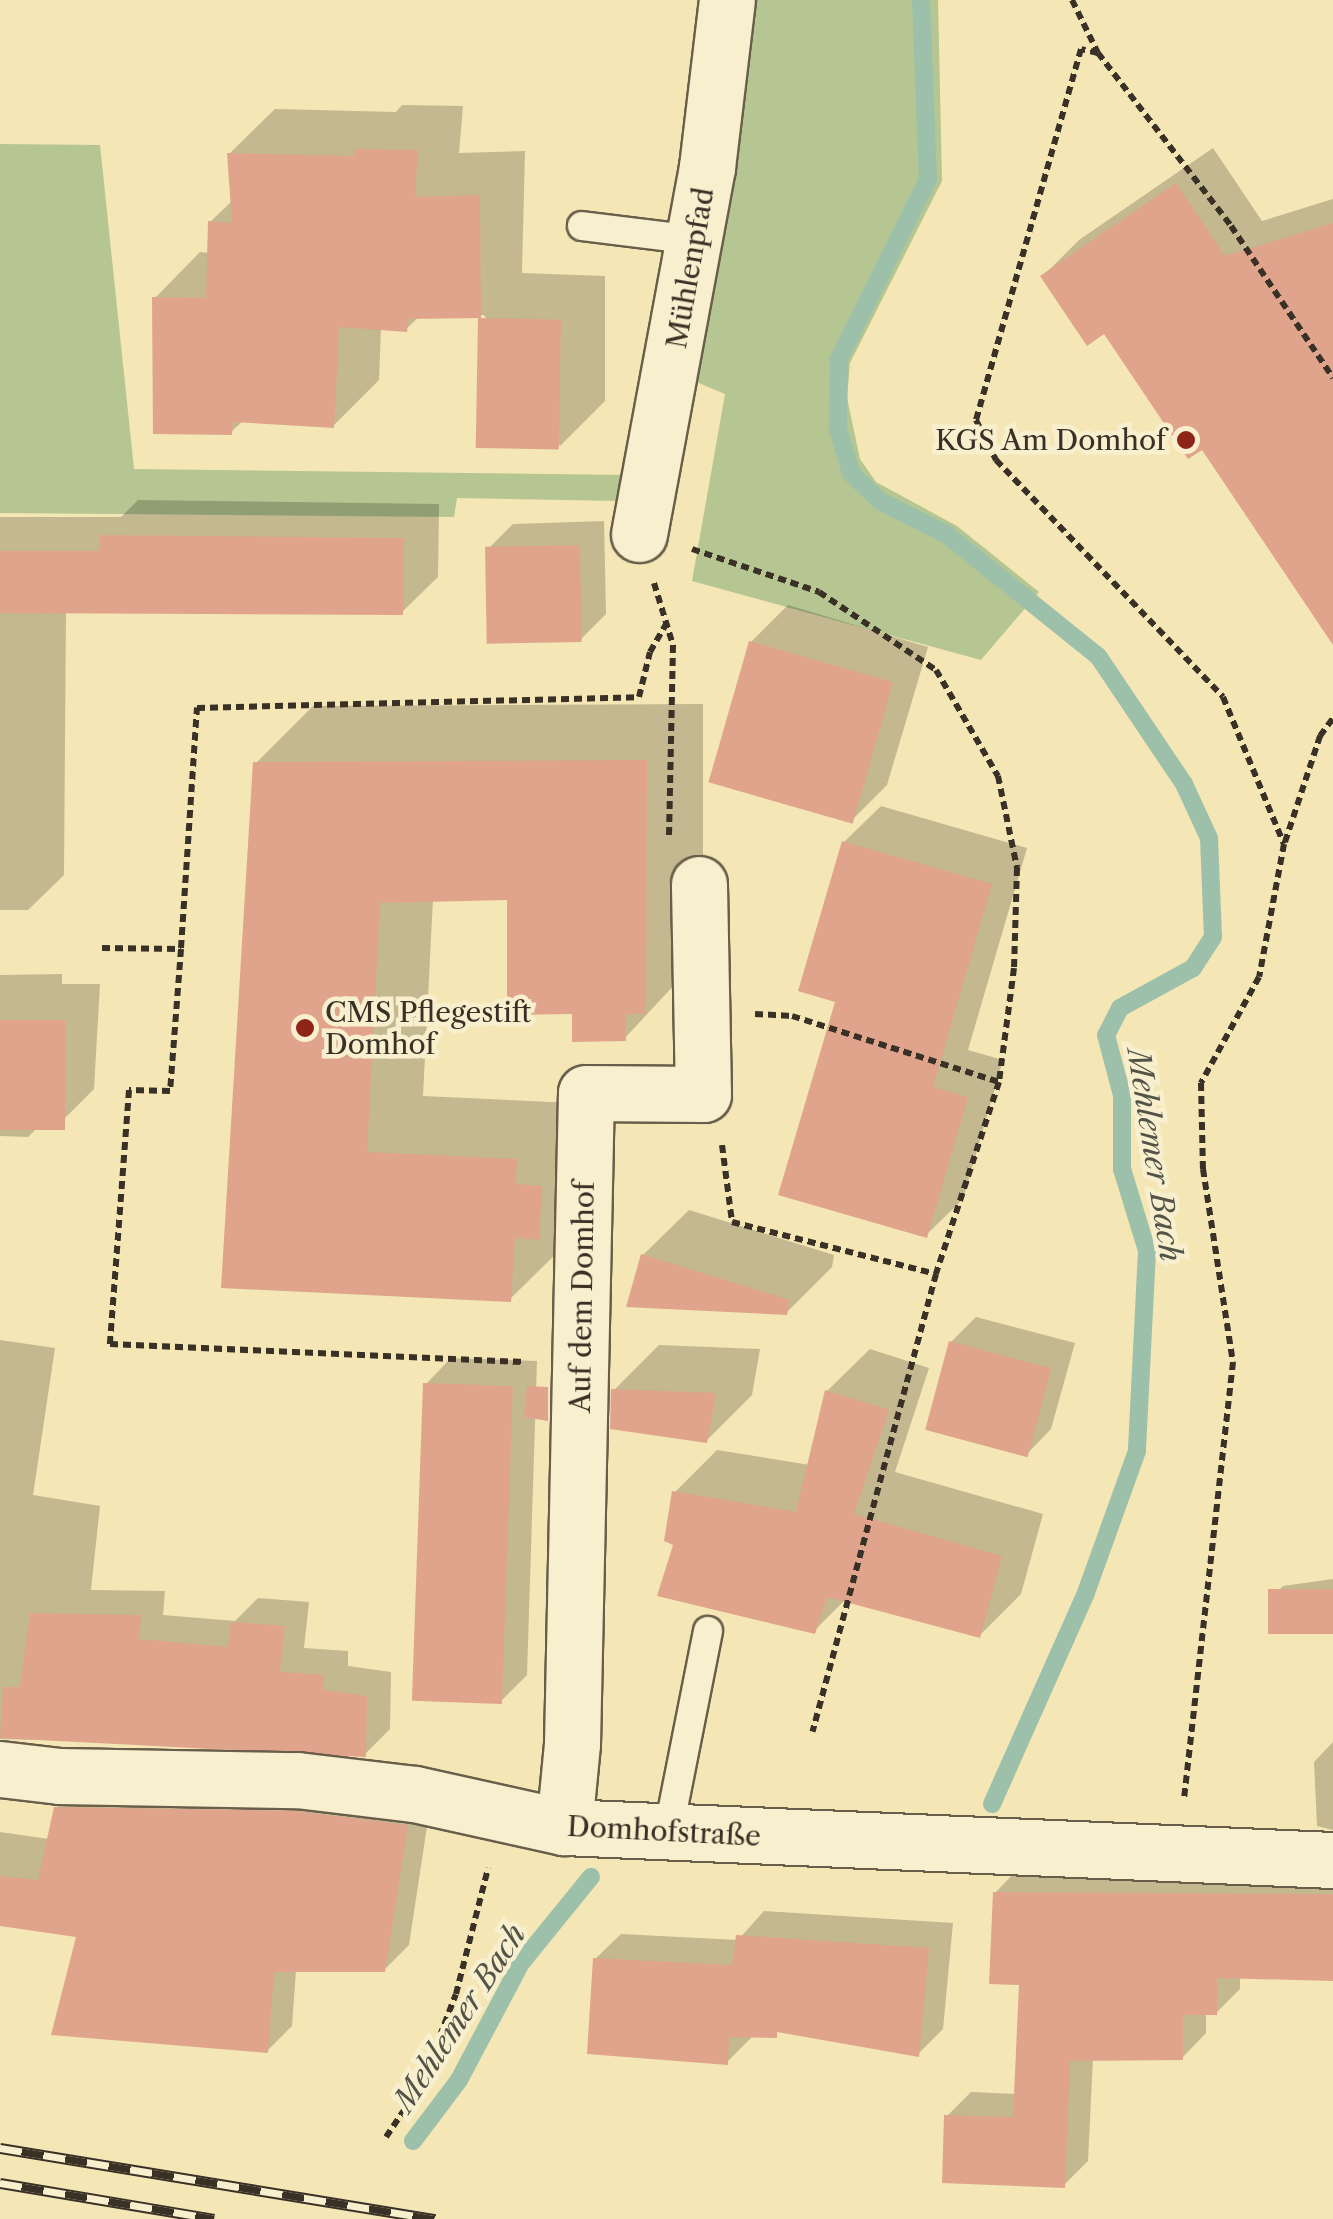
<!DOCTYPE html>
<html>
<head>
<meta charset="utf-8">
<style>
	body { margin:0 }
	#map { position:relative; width:1333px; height:2219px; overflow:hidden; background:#f4e6b5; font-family:"Libre Caslon Text",serif }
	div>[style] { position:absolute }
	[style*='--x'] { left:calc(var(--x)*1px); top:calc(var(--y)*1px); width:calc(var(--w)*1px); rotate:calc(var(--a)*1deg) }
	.green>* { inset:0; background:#b5c692 }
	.shadow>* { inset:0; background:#0003 }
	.stream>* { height:18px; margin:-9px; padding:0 9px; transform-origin:9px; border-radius:9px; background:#9cc0a9 }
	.building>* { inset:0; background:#dfa48b; transform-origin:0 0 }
	.path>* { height:6px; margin-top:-3px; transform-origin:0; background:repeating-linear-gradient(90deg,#393026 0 8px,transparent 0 13px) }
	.roads { filter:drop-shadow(2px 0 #685e4a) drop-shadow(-2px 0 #685e4a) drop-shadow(0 2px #685e4a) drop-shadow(0 -2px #685e4a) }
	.lane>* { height:28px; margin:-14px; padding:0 14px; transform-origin:14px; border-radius:14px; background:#f8efcf }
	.street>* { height:55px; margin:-27.5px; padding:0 27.5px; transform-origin:27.5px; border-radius:27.5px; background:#f8efcf }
	.rail>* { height:11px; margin-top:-5.5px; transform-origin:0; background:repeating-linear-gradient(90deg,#f8efcf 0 22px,#393026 0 44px); box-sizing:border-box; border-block:2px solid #393026 }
	.dots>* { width:28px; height:28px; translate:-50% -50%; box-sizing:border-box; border:5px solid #f8efcf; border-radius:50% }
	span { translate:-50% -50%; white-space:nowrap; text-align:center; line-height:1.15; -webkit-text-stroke:9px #f8efcf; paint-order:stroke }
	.street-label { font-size:28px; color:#393026 }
	.poi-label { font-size:28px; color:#393026 }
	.right { translate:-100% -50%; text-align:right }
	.left { translate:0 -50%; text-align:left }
	.water-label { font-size:30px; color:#525447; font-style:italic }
</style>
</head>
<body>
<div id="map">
	<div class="green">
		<div style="clip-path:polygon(756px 0,938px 0,942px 181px,850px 363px,847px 398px,860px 459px,876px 482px,957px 526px,1039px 592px,981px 660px,692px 581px,725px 394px,689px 379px)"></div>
		<div style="clip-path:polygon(0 144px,100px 145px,134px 469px,628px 475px,621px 501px,457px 498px,454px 517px,0 513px)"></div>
	</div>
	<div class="shadow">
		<div style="clip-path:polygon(402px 105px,463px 106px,459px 153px,525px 151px,522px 273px,605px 276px,605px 401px,560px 446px,484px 315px,420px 316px,406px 329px,381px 327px,379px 380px,333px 426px,244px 420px,231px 432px,155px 298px,200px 252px,210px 253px,210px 222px,233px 200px,229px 154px,275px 109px,396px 112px)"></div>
		<div style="clip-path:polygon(1213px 148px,1262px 221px,1333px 199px,1333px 589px,1104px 330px,1043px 276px,1079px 240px)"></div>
		<div style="clip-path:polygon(138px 500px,439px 504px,438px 577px,402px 612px,66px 610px,64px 875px,28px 910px,0 910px,0 517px,121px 517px)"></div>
		<div style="clip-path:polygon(604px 521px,606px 614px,581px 639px,488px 549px,513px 524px)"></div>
		<div style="clip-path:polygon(788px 605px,928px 647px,887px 785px,850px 822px,751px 642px)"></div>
		<div style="clip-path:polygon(703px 704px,703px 954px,624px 1039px,574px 1012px,509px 897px,433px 899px,423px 1096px,573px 1103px,568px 1242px,510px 1299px,224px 1285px,256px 763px,313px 706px)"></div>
		<div style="clip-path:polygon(881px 806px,1027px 848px,968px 1050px,1003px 1060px,963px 1199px,926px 1235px,838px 1000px,844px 842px)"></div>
		<div style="clip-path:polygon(62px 974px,62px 984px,100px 984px,94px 1089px,57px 1126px,39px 1126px,28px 1137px,0 1136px,0 975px)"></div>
		<div style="clip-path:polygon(689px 1210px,834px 1255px,832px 1267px,786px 1313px,643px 1255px)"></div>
		<div style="clip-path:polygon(976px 1317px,1075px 1343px,1051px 1429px,1026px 1455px,951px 1342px)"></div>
		<div style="clip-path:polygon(0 1340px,55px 1348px,33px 1495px,100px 1506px,91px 1590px,165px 1591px,163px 1615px,235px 1621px,258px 1598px,309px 1602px,304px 1648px,348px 1651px,348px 1666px,391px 1672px,390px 1729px,365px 1754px,298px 1746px,0 1739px)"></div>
		<div style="clip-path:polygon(659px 1345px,760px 1349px,752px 1395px,706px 1441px,613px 1391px)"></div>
		<div style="clip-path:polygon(870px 1349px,929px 1368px,895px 1472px,1043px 1514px,1021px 1594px,979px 1636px,846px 1599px,814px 1631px,676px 1544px,675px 1492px,717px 1450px,810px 1465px,827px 1391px)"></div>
		<div style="clip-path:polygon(451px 1358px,537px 1361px,527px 1675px,501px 1701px,426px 1384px)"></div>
		<div style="clip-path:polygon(1333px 1579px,1333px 1631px,1271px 1598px,1283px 1586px)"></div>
		<div style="clip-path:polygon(1333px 1742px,1333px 1830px,1317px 1826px,1314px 1762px)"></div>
		<div style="clip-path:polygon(81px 1783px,431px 1800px,409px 1945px,384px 1970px,296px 1970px,292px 2026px,267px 2051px,80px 1935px,0 1924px,0 1832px,49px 1839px,56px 1808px)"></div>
		<div style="clip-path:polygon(1019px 1868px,1333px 1871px,1333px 1980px,1240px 1977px,1240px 1989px,1216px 2013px,1206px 2013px,1206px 2033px,1182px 2058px,1093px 2058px,1088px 2161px,1064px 2185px,947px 2116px,971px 2092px,1016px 2094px,1021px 1983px,995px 1893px)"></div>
		<div style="clip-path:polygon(764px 1911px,953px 1923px,943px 2029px,918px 2054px,782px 2030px,752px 2037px,727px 2062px,595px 1959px,621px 1934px,738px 1940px)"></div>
	</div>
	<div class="stream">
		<div style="--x:921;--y:0;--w:179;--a:87.8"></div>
		<div style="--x:928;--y:179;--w:201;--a:116.3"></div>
		<div style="--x:839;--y:359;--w:70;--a:90.8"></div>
		<div style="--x:838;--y:429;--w:46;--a:73.5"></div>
		<div style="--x:851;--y:473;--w:40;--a:44"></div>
		<div style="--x:880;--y:501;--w:74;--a:26.6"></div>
		<div style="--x:946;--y:534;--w:195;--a:38.8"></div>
		<div style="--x:1098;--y:656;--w:154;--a:56.1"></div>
		<div style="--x:1184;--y:784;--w:60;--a:65.2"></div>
		<div style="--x:1209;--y:838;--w:99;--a:87.7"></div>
		<div style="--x:1213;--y:937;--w:37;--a:123"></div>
		<div style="--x:1193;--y:968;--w:83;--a:151.3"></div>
		<div style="--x:1120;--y:1008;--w:30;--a:117"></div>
		<div style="--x:1106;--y:1035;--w:62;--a:75.1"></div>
		<div style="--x:1122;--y:1095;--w:74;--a:90"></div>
		<div style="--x:1122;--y:1169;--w:86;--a:73"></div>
		<div style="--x:1147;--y:1251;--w:200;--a:92.9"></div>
		<div style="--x:1137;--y:1451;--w:151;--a:109.8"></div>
		<div style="--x:1086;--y:1593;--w:231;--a:114"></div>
		<div style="--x:413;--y:2141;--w:76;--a:-53"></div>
		<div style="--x:459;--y:2080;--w:132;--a:-62.1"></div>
		<div style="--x:521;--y:1963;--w:111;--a:-50.9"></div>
	</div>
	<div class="building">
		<div style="clip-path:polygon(354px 149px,418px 150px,415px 197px,480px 195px,481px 318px,408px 319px,407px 332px,339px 327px,334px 428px,233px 422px,232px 435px,153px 434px,152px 297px,206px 298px,208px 221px,232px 223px,227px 153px,354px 156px)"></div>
		<div style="clip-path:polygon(1176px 183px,1225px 256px,1333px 223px,1333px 645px,1202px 450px,1188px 459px,1104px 334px,1087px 346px,1040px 276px)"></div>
		<div style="left:478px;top:318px;width:83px;height:130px;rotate:1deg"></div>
		<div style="clip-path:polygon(100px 535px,404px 538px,403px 615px,0 613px,0 551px,100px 551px)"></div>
		<div style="left:580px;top:545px;width:97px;height:95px;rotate:89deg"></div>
		<div style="left:749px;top:641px;width:150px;height:147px;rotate:16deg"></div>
		<div style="clip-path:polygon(647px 760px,646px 1014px,626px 1014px,626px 1041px,572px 1042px,572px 1014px,507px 1015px,507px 900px,380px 903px,367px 1152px,517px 1159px,516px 1184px,542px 1186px,539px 1240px,515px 1238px,511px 1302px,221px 1288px,253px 762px)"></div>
		<div style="clip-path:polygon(842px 841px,992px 884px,933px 1087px,968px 1097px,927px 1238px,778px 1195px,835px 1002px,798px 991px)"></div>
		<div style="left:0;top:1020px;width:65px;height:110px"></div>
		<div style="clip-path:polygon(641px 1254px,790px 1300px,787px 1315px,626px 1307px)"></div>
		<div style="left:949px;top:1341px;width:106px;height:92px;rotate:15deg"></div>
		<div style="left:423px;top:1383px;width:90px;height:318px;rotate:2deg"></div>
		<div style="clip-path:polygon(527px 1386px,548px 1387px,548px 1421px,524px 1417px)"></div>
		<div style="clip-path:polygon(611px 1389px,716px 1393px,707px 1443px,610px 1429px)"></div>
		<div style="clip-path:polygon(825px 1390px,889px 1410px,854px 1514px,1002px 1556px,980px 1638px,827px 1597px,815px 1634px,657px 1596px,673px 1545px,664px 1541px,672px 1491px,796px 1512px)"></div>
		<div style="left:1333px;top:1589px;width:45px;height:65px;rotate:90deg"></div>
		<div style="clip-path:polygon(30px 1613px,141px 1615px,139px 1639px,228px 1647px,231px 1622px,285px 1626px,280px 1672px,324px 1675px,324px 1690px,367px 1696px,366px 1757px,0 1738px,3px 1687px,20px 1687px)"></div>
		<div style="clip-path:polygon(54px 1807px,295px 1811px,408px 1825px,385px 1972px,274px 1972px,268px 2053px,51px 2035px,76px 1937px,0 1926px,0 1876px,38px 1880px)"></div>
		<div style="clip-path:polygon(993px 1892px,1333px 1894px,1333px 1981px,1217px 1978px,1217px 2015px,1183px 2015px,1183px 2060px,1070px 2061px,1065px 2188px,942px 2183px,944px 2115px,1013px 2117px,1019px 1985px,989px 1984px)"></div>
		<div style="clip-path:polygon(736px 1935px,929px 1948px,919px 2057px,777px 2032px,777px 2038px,729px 2037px,728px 2065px,587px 2054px,593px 1958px,732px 1965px)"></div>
	</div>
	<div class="path">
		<div style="--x:1072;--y:0;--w:59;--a:63.9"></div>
		<div style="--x:1098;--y:53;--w:218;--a:52.4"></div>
		<div style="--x:1231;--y:226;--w:183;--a:56.1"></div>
		<div style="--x:1098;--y:53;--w:17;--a:-167"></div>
		<div style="--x:1081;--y:49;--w:386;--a:105.8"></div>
		<div style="--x:976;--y:420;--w:45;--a:63.4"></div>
		<div style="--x:996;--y:460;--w:328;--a:46.2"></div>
		<div style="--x:1223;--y:697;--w:159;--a:67.5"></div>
		<div style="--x:1284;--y:844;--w:135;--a:100.6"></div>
		<div style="--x:1259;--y:977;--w:121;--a:118.7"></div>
		<div style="--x:1201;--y:1083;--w:86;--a:88.7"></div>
		<div style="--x:1203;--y:1169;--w:195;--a:81.2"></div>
		<div style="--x:1233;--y:1362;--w:441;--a:96.4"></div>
		<div style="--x:692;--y:549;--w:134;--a:18.7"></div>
		<div style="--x:819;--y:592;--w:141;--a:33.7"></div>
		<div style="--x:936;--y:670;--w:123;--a:59.7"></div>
		<div style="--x:998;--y:776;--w:94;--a:78.3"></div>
		<div style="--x:1017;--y:868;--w:100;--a:91.7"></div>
		<div style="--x:1014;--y:968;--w:115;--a:97.5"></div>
		<div style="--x:999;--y:1082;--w:202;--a:108.2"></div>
		<div style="--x:936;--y:1274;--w:474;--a:105.1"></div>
		<div style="--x:654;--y:583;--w:65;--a:73"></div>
		<div style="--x:673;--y:645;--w:192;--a:91.2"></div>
		<div style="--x:1285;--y:842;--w:112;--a:-71.7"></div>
		<div style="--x:1320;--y:736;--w:22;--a:-54"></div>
		<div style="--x:102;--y:948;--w:79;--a:0.7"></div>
		<div style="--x:181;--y:949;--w:142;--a:94.4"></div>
		<div style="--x:170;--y:1091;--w:41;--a:-178.6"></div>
		<div style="--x:129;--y:1090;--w:255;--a:94.3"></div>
		<div style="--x:110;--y:1344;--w:415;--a:2.5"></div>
		<div style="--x:181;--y:948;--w:241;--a:-86.2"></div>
		<div style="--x:197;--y:708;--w:442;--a:-1.4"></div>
		<div style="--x:639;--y:697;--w:46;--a:-76.3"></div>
		<div style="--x:650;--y:652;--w:34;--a:-60"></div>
		<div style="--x:755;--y:1014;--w:37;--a:3"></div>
		<div style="--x:792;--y:1016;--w:217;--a:17.7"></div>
		<div style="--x:722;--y:1145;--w:78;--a:82.6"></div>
		<div style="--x:732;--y:1222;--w:211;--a:14.3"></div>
		<div style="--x:386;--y:2137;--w:63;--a:-56.1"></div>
		<div style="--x:421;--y:2085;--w:97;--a:-69"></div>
		<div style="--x:456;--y:1994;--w:130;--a:-75.7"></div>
	</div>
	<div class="roads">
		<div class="lane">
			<div style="--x:582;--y:226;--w:113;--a:7.1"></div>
			<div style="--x:668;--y:1833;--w:206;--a:-78.8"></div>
		</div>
		<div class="street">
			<div style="--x:639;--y:534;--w:373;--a:-79.5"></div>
			<div style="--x:707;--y:167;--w:168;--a:-83.2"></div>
			<div style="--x:0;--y:1769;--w:60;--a:6.7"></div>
			<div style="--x:60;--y:1776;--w:237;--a:1"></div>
			<div style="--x:297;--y:1780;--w:119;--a:6.8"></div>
			<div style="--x:415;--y:1794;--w:153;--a:12.5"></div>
			<div style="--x:564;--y:1827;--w:770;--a:2.46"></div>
			<div style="--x:564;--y:1827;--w:83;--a:-84.5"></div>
			<div style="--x:572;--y:1744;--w:651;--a:-88.77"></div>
			<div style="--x:586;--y:1093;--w:117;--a:0.5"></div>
			<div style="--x:703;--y:1094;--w:210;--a:-91.1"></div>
		</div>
	</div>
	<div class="rail">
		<div style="--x:0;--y:2148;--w:441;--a:9.3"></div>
		<div style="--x:0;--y:2183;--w:217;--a:9.5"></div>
	</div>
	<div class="dots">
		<div style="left:1186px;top:440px;background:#8f2418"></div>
		<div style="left:305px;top:1028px;background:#8f2418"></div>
	</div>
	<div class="street-label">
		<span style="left:690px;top:268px;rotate:-80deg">Mühlenpfad</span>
		<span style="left:582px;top:1297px;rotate:-89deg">Auf dem Domhof</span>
		<span style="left:664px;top:1831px;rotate:3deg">Domhofstraße</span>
	</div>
	<div class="poi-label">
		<span class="right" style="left:1166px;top:440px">KGS Am Domhof</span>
		<span class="left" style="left:325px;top:1028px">CMS Pflegestift<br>Domhof</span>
	</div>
	<div class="water-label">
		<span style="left:1154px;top:1155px;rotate:81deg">Mehlemer Bach</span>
		<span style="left:460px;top:2018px;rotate:-57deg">Mehlemer Bach</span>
	</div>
</div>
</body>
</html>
